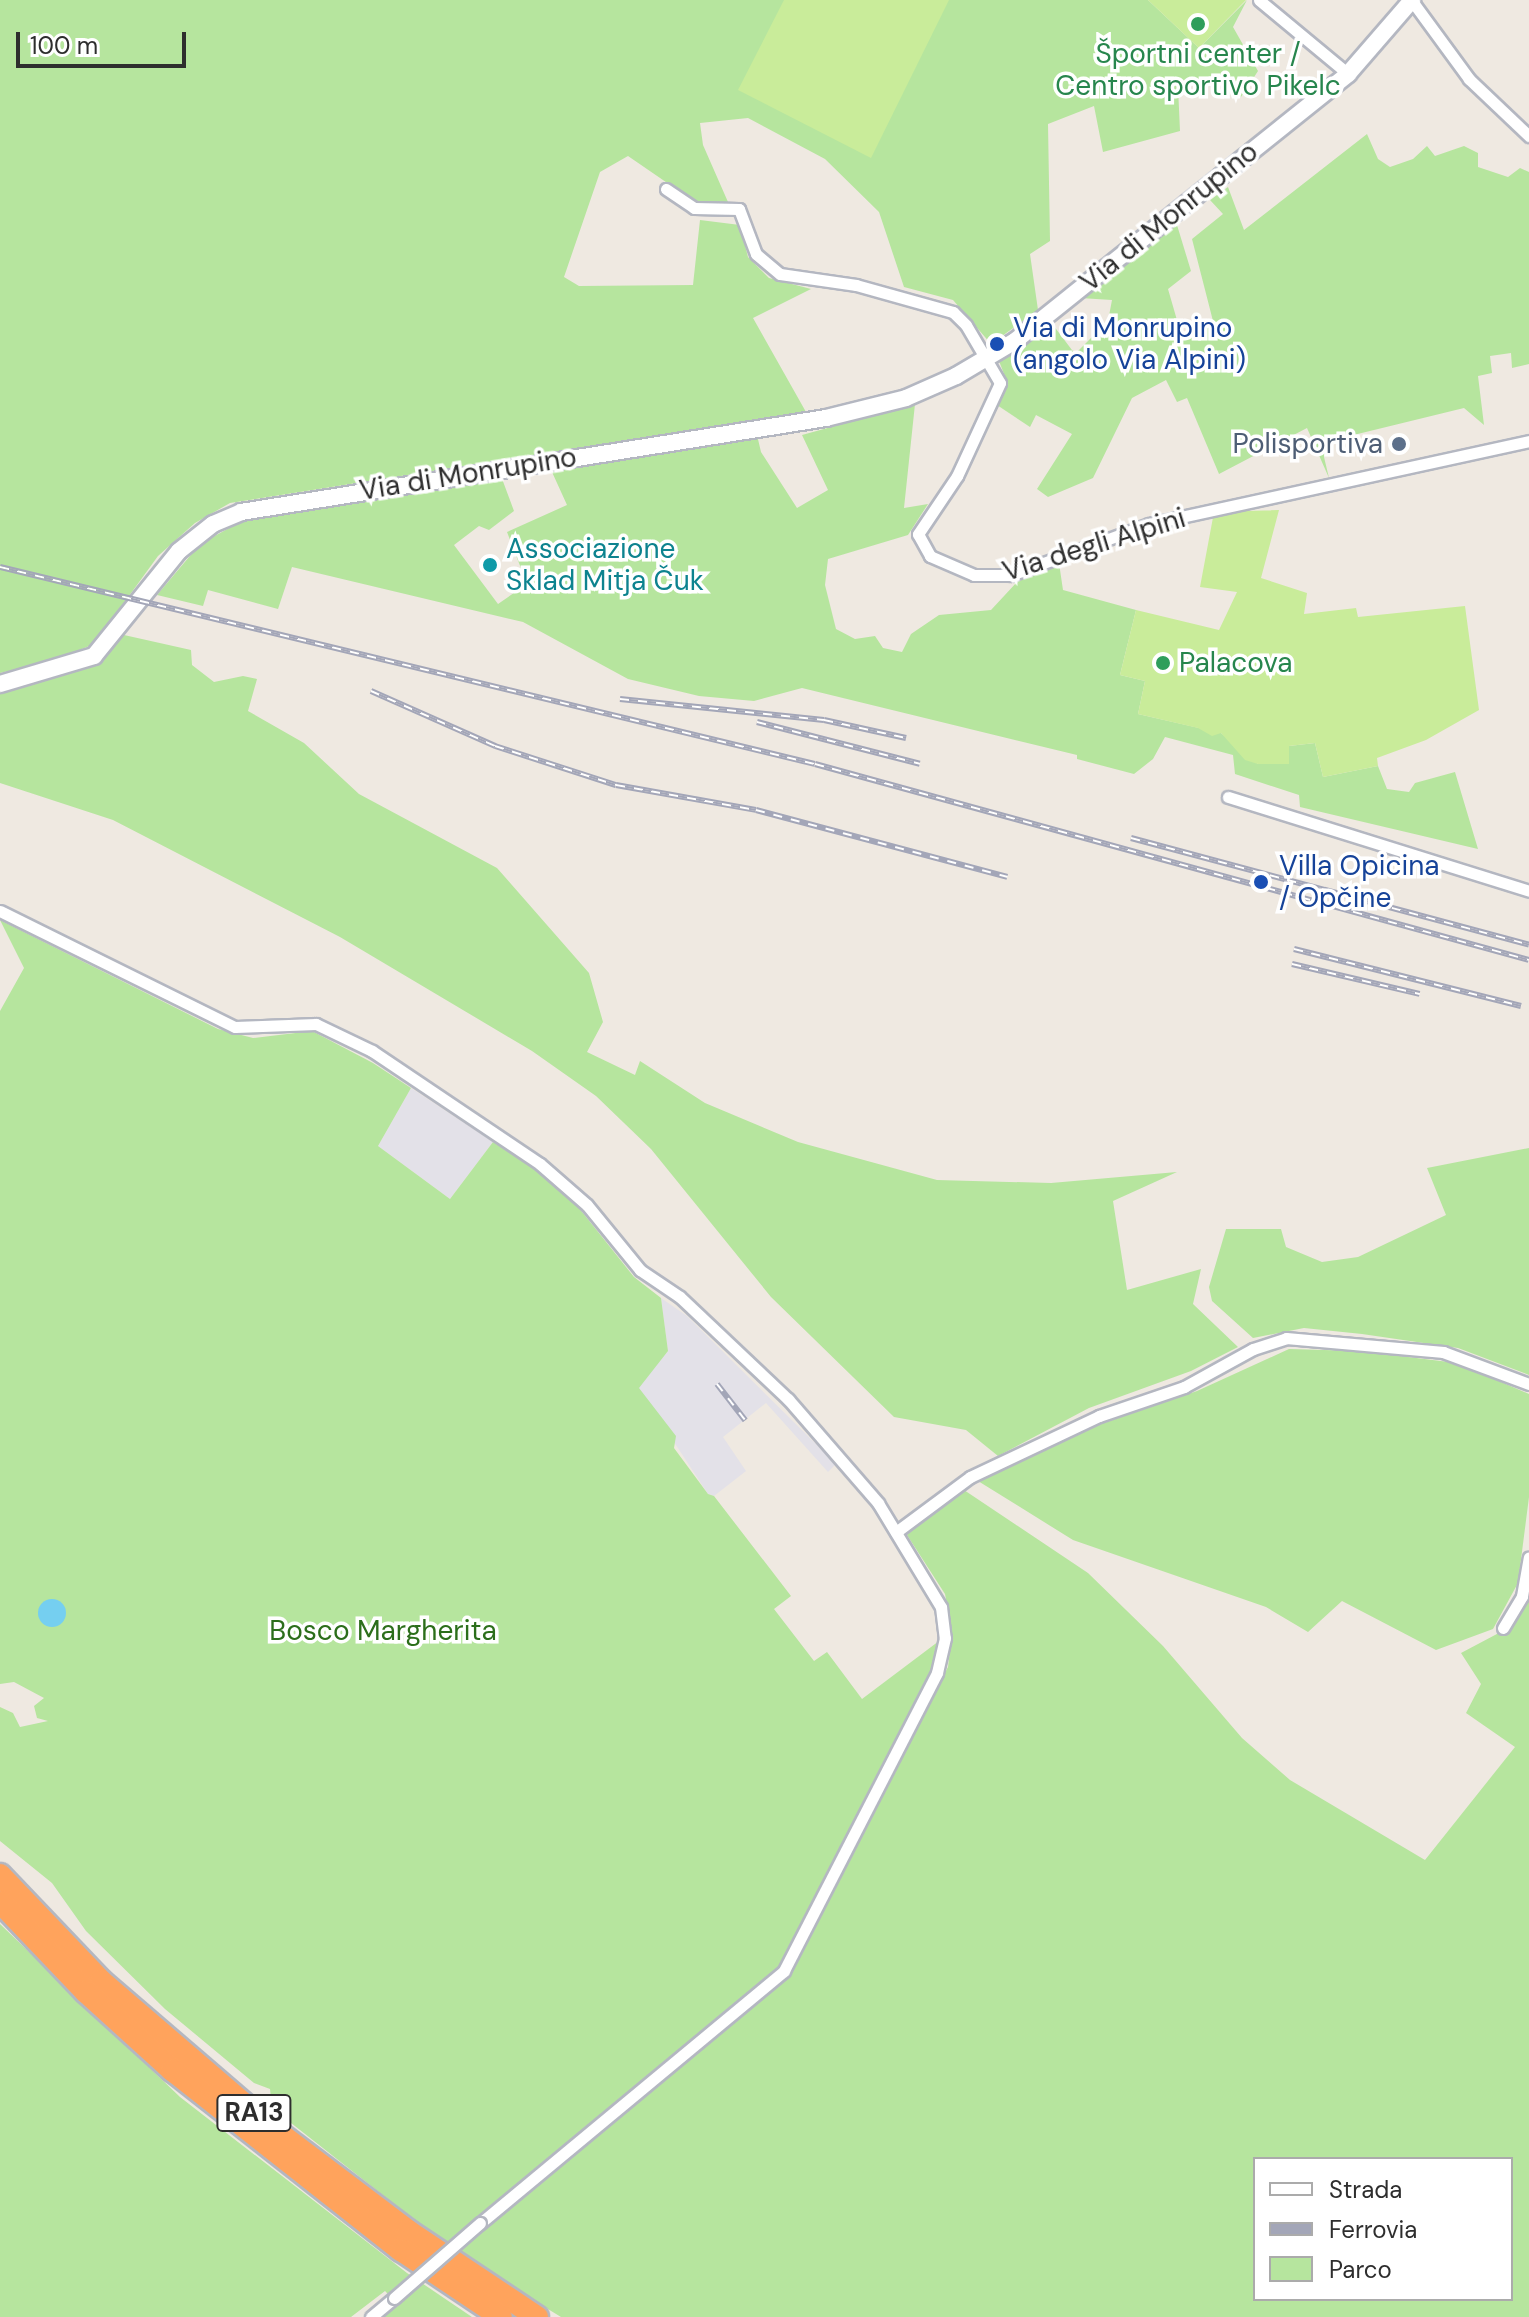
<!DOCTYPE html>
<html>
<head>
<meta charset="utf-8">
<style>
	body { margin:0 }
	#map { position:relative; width:1529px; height:2317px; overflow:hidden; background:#efe9e1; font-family:"DM Sans",sans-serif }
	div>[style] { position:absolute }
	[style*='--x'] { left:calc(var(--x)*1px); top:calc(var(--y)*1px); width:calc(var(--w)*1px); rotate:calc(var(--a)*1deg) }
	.industrial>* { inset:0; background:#e3e1e8 }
	.green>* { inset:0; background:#b6e59e }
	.pitch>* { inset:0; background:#c9ec9a }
	.water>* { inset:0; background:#75cff0 }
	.round { border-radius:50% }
	.roads { filter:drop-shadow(2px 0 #b4b7c1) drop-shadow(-2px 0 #b4b7c1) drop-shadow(0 2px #b4b7c1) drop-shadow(0 -2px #b4b7c1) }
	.street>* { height:11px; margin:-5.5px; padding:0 5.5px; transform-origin:5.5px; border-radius:5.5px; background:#fff }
	.secondary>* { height:16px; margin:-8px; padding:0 8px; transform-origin:8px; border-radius:8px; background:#fff }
	.highway>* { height:22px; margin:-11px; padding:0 11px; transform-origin:11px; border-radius:11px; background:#ffa35c }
	.rail>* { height:6px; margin-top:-3px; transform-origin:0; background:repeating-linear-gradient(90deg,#fff 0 9px,#a3a6b8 0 18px); box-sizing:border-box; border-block:2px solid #a3a6b8 }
	.bridges { filter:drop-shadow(2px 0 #b4b7c1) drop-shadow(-2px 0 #b4b7c1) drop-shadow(0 2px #b4b7c1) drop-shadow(0 -2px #b4b7c1) }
	.street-bridge>* { height:11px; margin:-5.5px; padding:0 5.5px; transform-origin:5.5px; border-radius:5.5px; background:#fff }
	.dots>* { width:22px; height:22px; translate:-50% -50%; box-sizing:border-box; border:4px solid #fff; border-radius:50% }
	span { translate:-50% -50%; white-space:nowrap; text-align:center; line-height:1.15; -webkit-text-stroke:7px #fff; paint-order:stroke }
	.shield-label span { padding:2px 6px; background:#fff; border:2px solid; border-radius:6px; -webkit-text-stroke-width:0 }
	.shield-label { font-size:26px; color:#2e2e2e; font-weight:700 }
	.leisure-label { font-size:28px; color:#27864d }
	.left { translate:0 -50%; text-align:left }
	.street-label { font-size:28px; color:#2e2e2e }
	.transit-label { font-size:28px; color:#164399 }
	.service-label { font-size:28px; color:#4e5e75 }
	.right { translate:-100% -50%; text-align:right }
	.culture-label { font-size:28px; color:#0d838f }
	.park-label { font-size:28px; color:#2c6e1b }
	.legend { position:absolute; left:1253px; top:2157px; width:260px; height:144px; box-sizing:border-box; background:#fff; border:2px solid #ababab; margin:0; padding:10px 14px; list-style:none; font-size:24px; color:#2e2e2e }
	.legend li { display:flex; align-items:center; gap:16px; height:40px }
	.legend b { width:40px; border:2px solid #ababab }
	.scale { position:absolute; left:16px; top:32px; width:170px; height:36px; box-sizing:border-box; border:4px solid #2e2e2e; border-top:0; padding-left:10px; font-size:24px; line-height:28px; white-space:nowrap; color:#2e2e2e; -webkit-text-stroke:6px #fff; paint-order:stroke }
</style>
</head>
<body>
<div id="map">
	<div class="industrial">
		<div style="clip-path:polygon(411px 1088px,493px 1142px,450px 1199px,378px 1146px)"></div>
		<div style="clip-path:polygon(661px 1298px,687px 1316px,836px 1464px,828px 1472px,766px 1403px,723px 1437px,746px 1471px,714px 1496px,708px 1494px,638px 1387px,668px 1351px)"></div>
	</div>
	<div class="green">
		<div style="clip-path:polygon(0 0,1148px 0,1199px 48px,1247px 0,1233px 27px,1258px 71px,1241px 97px,1224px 79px,1178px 87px,1180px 131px,1103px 152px,1094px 106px,1048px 124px,1050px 241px,1030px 254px,1038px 310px,991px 344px,953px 300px,904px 287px,879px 212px,825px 159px,748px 118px,700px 123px,703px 145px,728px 202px,695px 202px,628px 156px,600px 172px,564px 277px,579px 286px,693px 285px,700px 220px,740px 225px,748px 257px,769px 278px,811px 289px,753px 318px,806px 412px,230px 503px,195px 523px,158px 556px,94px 644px,58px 659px,0 673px)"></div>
		<div style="clip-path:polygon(1367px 134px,1378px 159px,1390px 167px,1413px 159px,1427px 146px,1435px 156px,1464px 146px,1478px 153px,1478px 167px,1508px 177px,1520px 168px,1529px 172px,1529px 364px,1512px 368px,1511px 353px,1490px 356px,1492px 373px,1478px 376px,1484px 425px,1464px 408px,1329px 441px,1324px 457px,1329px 478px,1307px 428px,1219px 474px,1187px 398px,1177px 402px,1166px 380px,1132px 398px,1093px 478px,1048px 497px,1037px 489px,1072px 434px,1036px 415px,1030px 427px,997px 405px,1006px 379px,999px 361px,1050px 321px,1075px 354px,1108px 321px,1112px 300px,1080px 298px,1177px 225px,1191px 271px,1168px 289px,1181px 334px,1213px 321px,1192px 239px,1223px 214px,1210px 200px,1228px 187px,1244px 230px)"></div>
		<div style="clip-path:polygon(915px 404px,904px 508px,928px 504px,908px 535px,828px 559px,825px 585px,836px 629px,855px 639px,875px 636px,883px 648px,902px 652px,911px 634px,939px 615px,991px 610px,1017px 582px,1059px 563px,1063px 590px,1136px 610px,1120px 675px,1145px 681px,1138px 714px,1221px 733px,1258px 764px,1288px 764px,1289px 746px,1315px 743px,1323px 777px,1378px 766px,1387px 789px,1409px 792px,1415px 783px,1455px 772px,1478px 849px,1300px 807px,1299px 795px,1235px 774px,1233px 755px,1165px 737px,1153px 759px,1134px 774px,1077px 759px,1077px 755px,802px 688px,754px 701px,699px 696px,628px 679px,523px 622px,292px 567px,278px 609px,208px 590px,203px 606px,157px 595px,200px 544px,253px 515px,501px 476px,514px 511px,489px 530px,479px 526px,454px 545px,498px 604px,527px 584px,507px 532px,567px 505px,552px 472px,757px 435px,761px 452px,797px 508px,828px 490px,802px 435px)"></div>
		<div style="clip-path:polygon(124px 635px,191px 650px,192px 665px,214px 682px,243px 676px,257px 679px,248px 711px,304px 743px,359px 794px,497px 868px,589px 973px,603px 1022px,587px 1052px,635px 1075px,640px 1061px,705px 1103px,798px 1142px,937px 1180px,1051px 1183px,1177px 1172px,1113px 1201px,1127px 1290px,1201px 1269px,1193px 1304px,1238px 1347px,1191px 1371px,1089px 1408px,998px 1456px,966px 1430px,894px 1417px,771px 1297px,651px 1149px,596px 1096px,532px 1051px,340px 937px,113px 820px,0 783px,0 692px,92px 667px)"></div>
		<div style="clip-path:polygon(evenodd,0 920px,218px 1029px,253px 1038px,312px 1031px,373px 1063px,411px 1088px,378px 1146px,450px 1199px,493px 1142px,533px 1168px,571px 1198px,634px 1277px,661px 1298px,668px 1351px,639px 1388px,676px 1436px,674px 1448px,708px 1494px,714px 1496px,791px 1596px,774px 1609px,814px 1661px,827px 1652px,862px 1699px,939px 1641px,933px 1667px,893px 1752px,780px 1966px,478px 2218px,485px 2228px,790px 1974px,948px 1667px,952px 1631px,945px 1594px,907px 1535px,933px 1508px,964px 1490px,1088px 1573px,1163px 1646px,1242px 1738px,1290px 1780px,1425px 1860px,1515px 1747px,1466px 1713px,1481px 1684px,1461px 1653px,1512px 1626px,1529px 1593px,1529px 2317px,561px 2317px,459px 2255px,272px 2108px,270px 2089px,254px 2083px,165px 2009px,86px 1931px,52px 1883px,0 1841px,0 1707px,13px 1713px,20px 1727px,48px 1721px,37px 1718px,34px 1706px,44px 1698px,14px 1682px,0 1684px,0 1011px,24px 968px,0 920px,1255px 2159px,1511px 2159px,1511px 2299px,1255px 2299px,1255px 2159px)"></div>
		<div style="clip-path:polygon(1529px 1148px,1529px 1375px,1458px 1348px,1362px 1334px,1304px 1328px,1253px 1338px,1212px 1301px,1209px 1287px,1226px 1229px,1281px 1229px,1286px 1247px,1322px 1262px,1358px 1257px,1446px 1215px,1427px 1168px)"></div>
		<div style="clip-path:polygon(1289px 1349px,1359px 1351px,1457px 1363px,1529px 1394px,1529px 1497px,1518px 1583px,1493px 1629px,1436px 1650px,1342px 1601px,1308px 1632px,1266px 1607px,1073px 1540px,978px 1481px,1101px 1424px,1197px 1391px)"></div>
		<div style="clip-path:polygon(0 1924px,180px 2097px,407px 2273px,472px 2317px,383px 2317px,399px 2305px,385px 2291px,351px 2317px,0 2317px)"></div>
	</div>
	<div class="pitch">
		<div style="clip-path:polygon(784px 0,949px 0,871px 158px,738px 90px)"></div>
		<div style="clip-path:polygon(1148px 0,1246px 0,1199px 48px)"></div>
		<div style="clip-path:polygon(1279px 510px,1261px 578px,1307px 593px,1304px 614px,1356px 608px,1358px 617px,1465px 606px,1479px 710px,1426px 740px,1377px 758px,1378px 766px,1323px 777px,1315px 743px,1289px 746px,1289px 764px,1258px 764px,1245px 760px,1221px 733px,1212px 736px,1198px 728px,1138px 714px,1145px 681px,1120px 675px,1136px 610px,1219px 630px,1237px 592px,1200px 587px,1214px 512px)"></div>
	</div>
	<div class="water">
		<div class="round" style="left:38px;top:1599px;width:28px;height:28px"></div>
	</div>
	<div class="roads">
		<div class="street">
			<div style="--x:1259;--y:0;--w:116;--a:39.7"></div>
			<div style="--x:1412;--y:1;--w:97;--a:53.8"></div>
			<div style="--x:1469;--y:79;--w:83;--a:43.5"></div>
			<div style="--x:666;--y:189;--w:34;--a:34"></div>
			<div style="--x:694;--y:208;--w:45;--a:1.3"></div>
			<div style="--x:739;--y:209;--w:48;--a:69.3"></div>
			<div style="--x:756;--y:254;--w:31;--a:40"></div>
			<div style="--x:780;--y:274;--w:77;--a:8.2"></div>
			<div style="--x:856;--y:285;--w:101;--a:15.6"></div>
			<div style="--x:953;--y:312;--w:18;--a:45"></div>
			<div style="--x:966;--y:325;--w:67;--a:59.6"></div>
			<div style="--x:1000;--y:383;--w:102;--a:114.8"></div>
			<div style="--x:957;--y:476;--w:70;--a:123.9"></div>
			<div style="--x:918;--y:534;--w:25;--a:61"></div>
			<div style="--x:930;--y:556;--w:48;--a:23.4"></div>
			<div style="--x:974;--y:575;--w:37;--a:0"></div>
			<div style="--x:1011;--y:575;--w:147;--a:-20.3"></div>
			<div style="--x:1149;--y:524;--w:389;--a:-12.3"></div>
			<div style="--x:1228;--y:797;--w:315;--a:17.3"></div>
			<div style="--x:0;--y:911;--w:262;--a:26.3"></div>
			<div style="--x:235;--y:1027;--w:81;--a:-2.1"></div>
			<div style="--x:316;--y:1024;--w:62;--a:25.7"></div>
			<div style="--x:372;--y:1051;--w:202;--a:33.9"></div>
			<div style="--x:540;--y:1164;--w:62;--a:41.1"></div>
			<div style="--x:587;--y:1205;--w:84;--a:50.8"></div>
			<div style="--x:640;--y:1270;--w:48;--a:34"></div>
			<div style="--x:680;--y:1297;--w:149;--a:43.4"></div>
			<div style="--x:788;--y:1399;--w:138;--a:49.1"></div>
			<div style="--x:878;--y:1503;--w:122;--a:58.8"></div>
			<div style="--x:941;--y:1607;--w:31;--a:83"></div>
			<div style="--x:945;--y:1638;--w:36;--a:103"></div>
			<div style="--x:937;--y:1673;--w:335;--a:117.2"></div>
			<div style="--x:784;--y:1971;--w:395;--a:140.3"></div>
			<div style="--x:896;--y:1532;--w:92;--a:-36.6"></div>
			<div style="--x:970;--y:1477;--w:143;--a:-25.3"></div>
			<div style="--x:1099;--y:1416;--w:90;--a:-18.8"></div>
			<div style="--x:1184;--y:1387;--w:79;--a:-28.8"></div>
			<div style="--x:1253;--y:1349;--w:35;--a:-18"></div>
			<div style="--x:1286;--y:1338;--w:158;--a:5.1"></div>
			<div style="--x:1443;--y:1352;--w:92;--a:20.4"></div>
			<div style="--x:1503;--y:1628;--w:37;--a:-59"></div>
			<div style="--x:1522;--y:1596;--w:39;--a:-80"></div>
			<div style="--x:371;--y:2317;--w:30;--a:-40"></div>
		</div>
		<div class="secondary">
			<div style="--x:0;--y:684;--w:98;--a:-16.6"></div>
			<div style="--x:94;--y:656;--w:135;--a:-51"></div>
			<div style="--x:179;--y:551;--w:43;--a:-38.5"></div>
			<div style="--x:213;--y:524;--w:30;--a:-23"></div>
			<div style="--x:241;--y:512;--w:593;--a:-9.13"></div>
			<div style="--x:826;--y:418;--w:82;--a:-14"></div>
			<div style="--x:906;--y:398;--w:55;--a:-23.7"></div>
			<div style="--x:956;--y:376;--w:69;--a:-30.7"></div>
			<div style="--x:1015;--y:341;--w:427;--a:-38.7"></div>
			<div style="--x:1348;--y:74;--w:98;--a:-49.1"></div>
		</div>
		<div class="highway">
			<div style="--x:0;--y:1875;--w:146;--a:46.4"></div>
			<div style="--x:101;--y:1981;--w:225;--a:40.7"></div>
			<div style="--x:272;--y:2128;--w:171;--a:37.1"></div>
			<div style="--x:408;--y:2231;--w:155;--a:33.7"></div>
			<div style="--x:0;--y:1902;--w:124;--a:46.3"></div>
			<div style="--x:86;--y:1992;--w:116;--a:42.2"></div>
			<div style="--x:172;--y:2070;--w:291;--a:38.2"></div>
			<div style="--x:401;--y:2250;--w:120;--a:33.8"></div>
		</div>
	</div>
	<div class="rail">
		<div style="--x:0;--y:567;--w:838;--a:13.59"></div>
		<div style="--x:815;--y:764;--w:740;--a:15.35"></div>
		<div style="--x:371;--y:691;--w:136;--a:23.9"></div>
		<div style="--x:495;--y:746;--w:127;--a:17.9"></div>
		<div style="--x:616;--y:785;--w:142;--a:10.1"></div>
		<div style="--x:756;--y:810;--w:260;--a:14.9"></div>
		<div style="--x:620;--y:699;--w:205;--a:5.9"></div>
		<div style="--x:824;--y:720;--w:84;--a:12.4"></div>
		<div style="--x:757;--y:722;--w:168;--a:14.4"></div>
		<div style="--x:1131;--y:838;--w:412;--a:15"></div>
		<div style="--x:1294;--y:949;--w:234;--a:14.1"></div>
		<div style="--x:1292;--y:964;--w:131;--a:13.2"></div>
		<div style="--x:717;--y:1384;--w:46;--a:52.1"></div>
	</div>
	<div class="bridges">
		<div class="street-bridge">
			<div style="--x:394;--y:2298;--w:114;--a:-41.1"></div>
		</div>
	</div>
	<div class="dots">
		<div style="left:1198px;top:24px;background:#2e9e5b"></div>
		<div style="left:997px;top:344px;background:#1a4fb4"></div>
		<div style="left:1399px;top:444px;background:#5c6f8a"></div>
		<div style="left:490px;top:565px;background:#0f9aa8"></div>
		<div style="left:1163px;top:663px;background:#2e9e5b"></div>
		<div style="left:1261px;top:882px;background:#1a4fb4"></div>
	</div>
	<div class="shield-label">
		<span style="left:254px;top:2113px">RA13</span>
	</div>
	<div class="leisure-label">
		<span style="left:1198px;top:70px">Športni center /<br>Centro sportivo Pikelc</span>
		<span class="left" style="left:1179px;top:663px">Palacova</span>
	</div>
	<div class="street-label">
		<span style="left:1169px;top:217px;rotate:-39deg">Via di Monrupino</span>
		<span style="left:468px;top:474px;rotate:-9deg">Via di Monrupino</span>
		<span style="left:1094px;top:545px;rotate:-17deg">Via degli Alpini</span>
	</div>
	<div class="transit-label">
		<span class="left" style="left:1013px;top:344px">Via di Monrupino<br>(angolo Via Alpini)</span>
		<span class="left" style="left:1279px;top:882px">Villa Opicina<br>/ Opčine</span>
	</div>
	<div class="service-label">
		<span class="right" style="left:1383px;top:444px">Polisportiva</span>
	</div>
	<div class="culture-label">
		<span class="left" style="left:506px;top:565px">Associazione<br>Sklad Mitja Čuk</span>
	</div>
	<div class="park-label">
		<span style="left:383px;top:1631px">Bosco Margherita</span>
	</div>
	<ul class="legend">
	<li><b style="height:10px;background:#fff"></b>Strada</li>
	<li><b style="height:10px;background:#a3a6b8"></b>Ferrovia</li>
	<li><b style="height:22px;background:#b6e59e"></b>Parco</li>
	</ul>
	<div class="scale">100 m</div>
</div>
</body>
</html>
